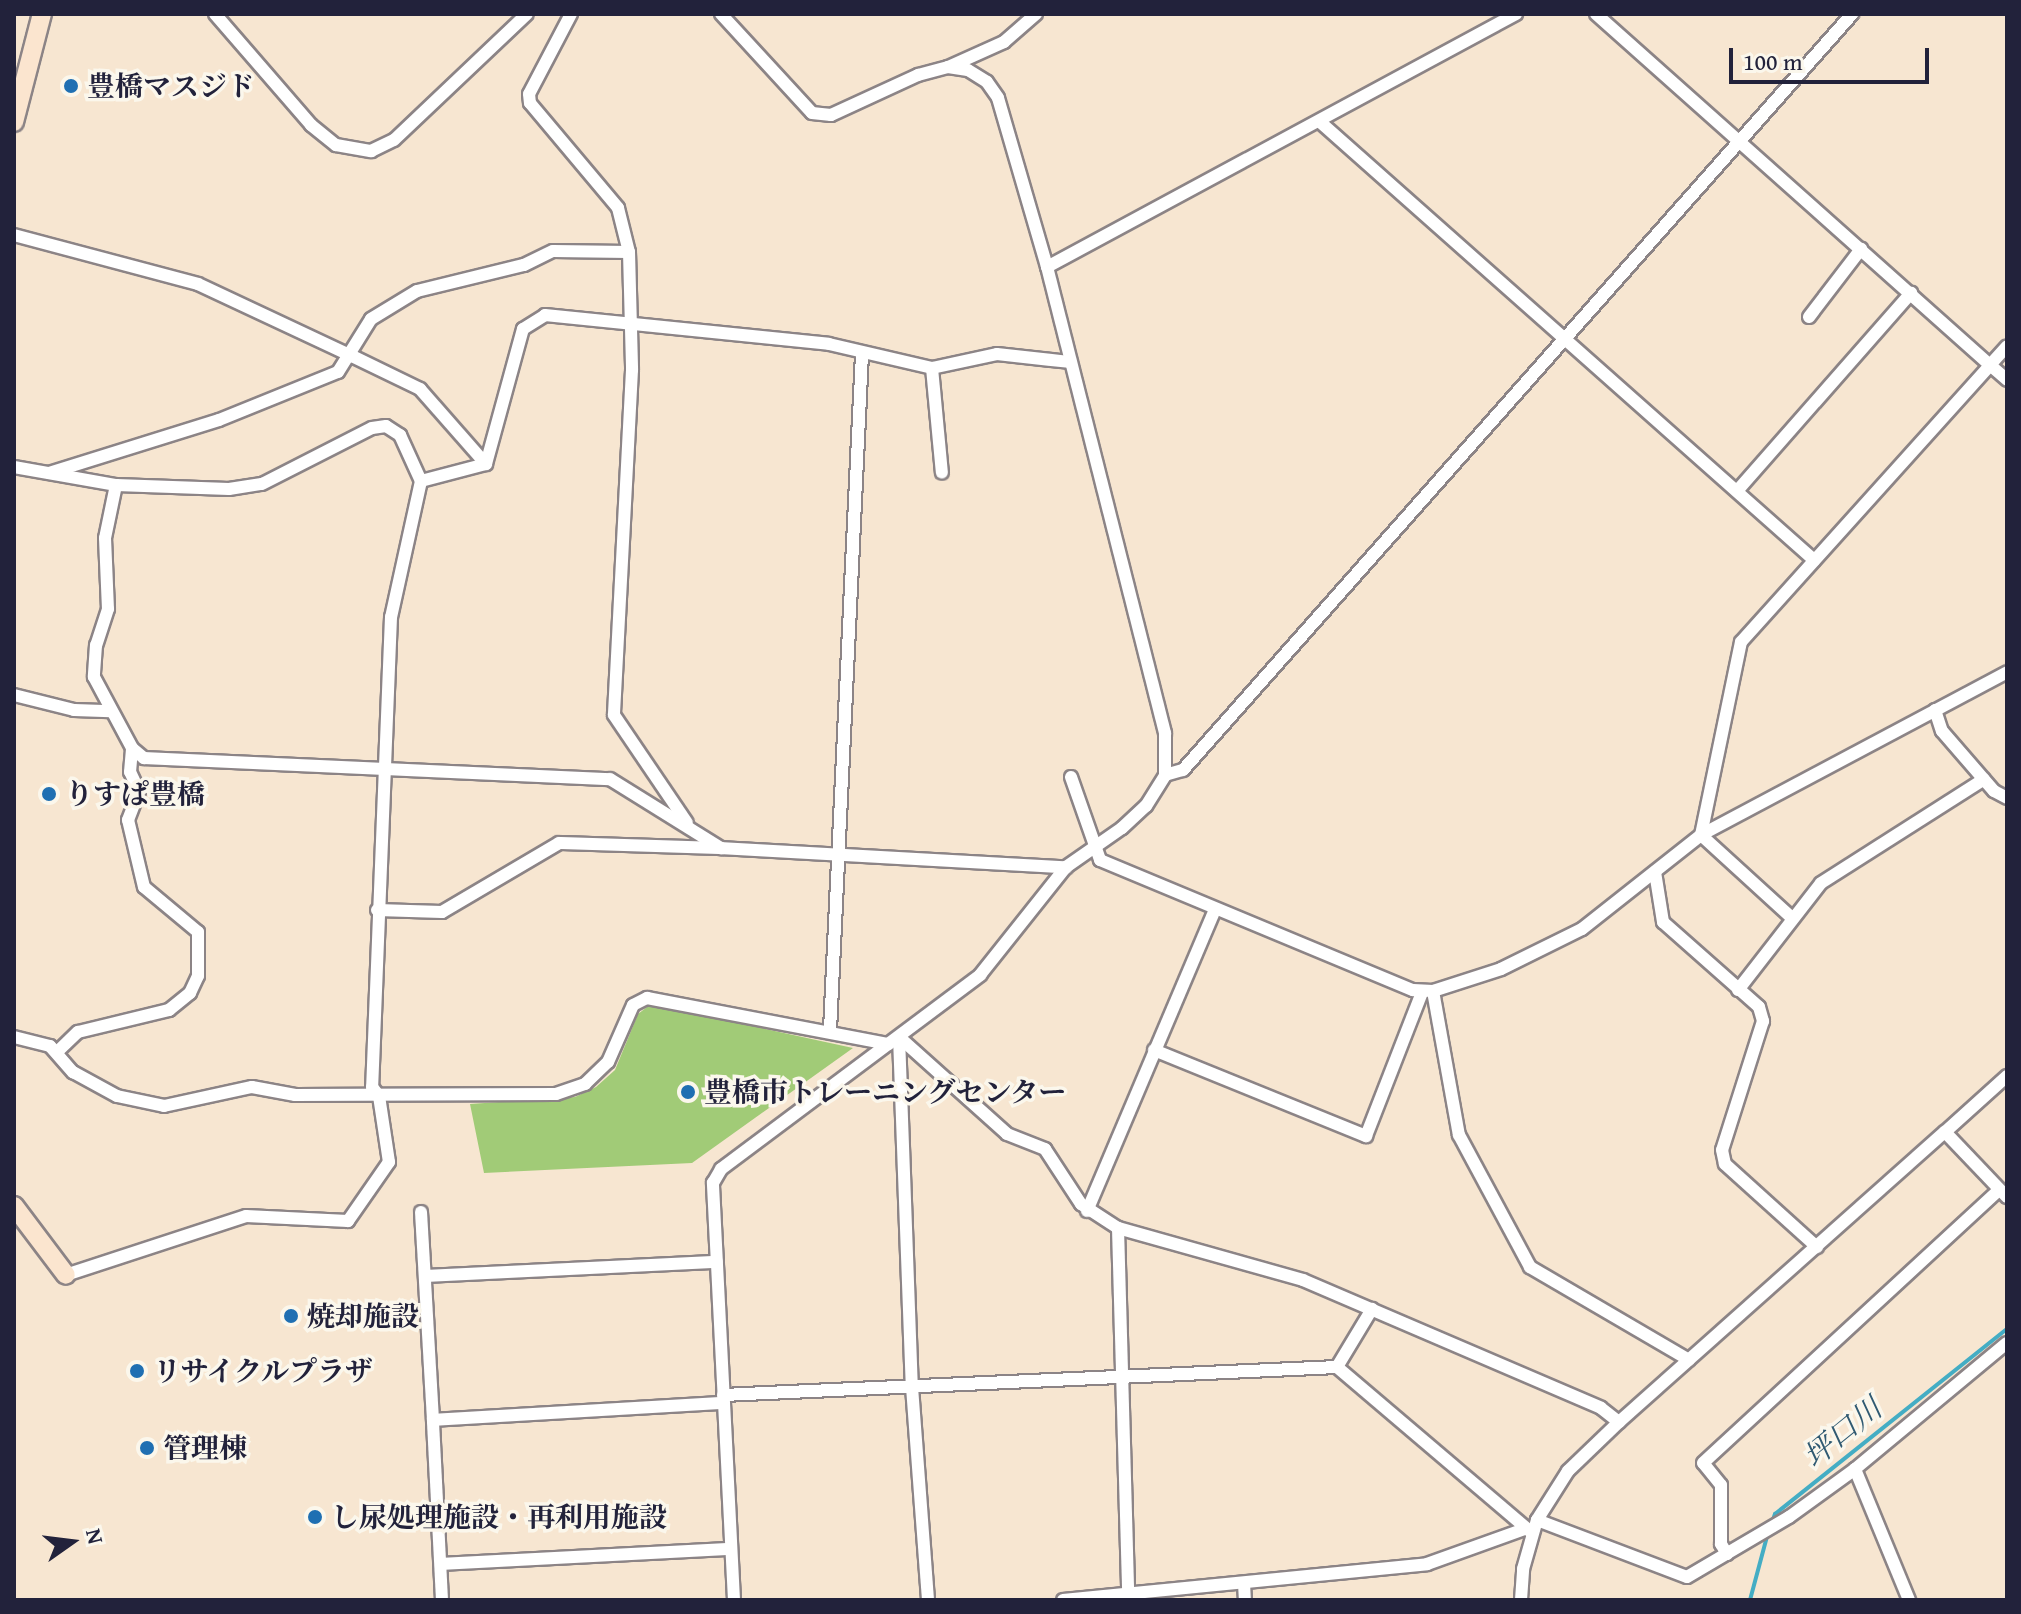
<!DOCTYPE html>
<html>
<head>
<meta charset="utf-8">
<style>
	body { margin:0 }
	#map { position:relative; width:2021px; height:1614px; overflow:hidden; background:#f7e6d1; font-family:"Gentium Book Plus","Noto Serif JP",serif }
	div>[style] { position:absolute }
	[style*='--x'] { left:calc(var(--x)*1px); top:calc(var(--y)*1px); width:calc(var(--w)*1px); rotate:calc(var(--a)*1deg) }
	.green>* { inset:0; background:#a1cb77 }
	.stream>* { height:4px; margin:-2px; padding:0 2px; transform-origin:2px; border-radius:2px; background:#44adc4 }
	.roads { filter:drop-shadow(2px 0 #8c8486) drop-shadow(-2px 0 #8c8486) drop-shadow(0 2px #8c8486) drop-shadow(0 -2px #8c8486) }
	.street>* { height:12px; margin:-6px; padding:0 6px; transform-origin:6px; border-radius:6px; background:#fff }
	.secondary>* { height:18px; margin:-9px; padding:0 9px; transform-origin:9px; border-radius:9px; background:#fbe5cf }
	.dots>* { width:22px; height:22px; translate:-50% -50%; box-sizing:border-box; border:4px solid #fbf7ec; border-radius:50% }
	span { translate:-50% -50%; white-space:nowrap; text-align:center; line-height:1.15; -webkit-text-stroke:7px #fbf7ec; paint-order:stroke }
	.poi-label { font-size:28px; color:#22223b; font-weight:700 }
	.left { translate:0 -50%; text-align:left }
	.water-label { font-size:30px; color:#305a72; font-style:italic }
	.frame { position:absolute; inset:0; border:16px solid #22223b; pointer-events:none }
	.north { position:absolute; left:32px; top:1502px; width:80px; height:80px; -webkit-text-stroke:6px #fbf7ec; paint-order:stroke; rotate:76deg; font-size:22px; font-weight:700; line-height:32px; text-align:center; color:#22223b }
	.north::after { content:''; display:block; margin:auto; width:28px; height:36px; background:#22223b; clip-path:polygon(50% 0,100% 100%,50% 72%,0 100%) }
	.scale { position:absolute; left:1729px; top:48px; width:200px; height:36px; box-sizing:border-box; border:4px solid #22223b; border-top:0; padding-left:10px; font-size:24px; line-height:28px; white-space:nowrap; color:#22223b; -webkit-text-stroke:6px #fbf7ec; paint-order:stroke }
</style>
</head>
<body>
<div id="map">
	<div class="green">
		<div style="clip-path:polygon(651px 1004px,853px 1048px,692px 1163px,484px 1173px,470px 1104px,575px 1097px,596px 1087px,615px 1070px,638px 1014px)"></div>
	</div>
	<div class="stream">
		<div style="--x:1771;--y:1525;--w:12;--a:-70"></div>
		<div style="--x:1775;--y:1514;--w:297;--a:-38.6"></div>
		<div style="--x:1750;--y:1600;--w:69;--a:-75"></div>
	</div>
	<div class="roads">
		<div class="street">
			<div style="--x:215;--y:14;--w:147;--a:49.1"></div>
			<div style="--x:311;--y:125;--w:32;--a:39"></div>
			<div style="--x:336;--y:145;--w:36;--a:10"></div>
			<div style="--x:371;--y:151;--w:25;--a:-26"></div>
			<div style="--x:394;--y:140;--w:183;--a:-43.5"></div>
			<div style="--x:571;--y:14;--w:90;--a:117.7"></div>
			<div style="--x:529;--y:94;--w:9;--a:84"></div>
			<div style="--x:530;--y:103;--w:137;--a:50"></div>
			<div style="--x:618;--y:208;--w:45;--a:76"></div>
			<div style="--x:629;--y:252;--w:118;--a:88.5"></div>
			<div style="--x:632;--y:370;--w:345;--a:93"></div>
			<div style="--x:614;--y:715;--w:130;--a:55.9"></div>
			<div style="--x:721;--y:14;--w:134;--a:47.4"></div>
			<div style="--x:812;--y:113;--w:19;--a:6"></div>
			<div style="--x:831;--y:115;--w:96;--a:-24.7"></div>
			<div style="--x:918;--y:75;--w:31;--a:-15"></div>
			<div style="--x:1036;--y:14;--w:43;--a:138.8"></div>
			<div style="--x:1004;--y:42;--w:61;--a:155.9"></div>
			<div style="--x:948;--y:67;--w:20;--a:9"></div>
			<div style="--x:968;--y:70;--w:22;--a:32"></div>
			<div style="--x:987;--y:82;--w:19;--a:55"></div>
			<div style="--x:998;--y:98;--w:176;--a:73.8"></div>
			<div style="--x:1047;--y:267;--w:533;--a:-28.34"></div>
			<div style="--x:1596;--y:14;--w:528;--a:41.7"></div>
			<div style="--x:1990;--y:365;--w:25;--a:-48"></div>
			<div style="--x:1319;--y:121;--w:662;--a:41.57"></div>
			<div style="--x:14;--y:235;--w:190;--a:14.9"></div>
			<div style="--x:198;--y:284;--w:170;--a:25.1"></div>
			<div style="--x:352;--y:356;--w:76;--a:25.9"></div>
			<div style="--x:420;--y:389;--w:100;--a:48.7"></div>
			<div style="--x:1809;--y:317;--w:86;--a:-52.6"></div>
			<div style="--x:932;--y:368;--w:105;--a:84.6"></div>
			<div style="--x:14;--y:467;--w:104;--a:10"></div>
			<div style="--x:116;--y:485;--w:113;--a:2"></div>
			<div style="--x:229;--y:489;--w:33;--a:-9"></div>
			<div style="--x:262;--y:484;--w:123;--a:-27"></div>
			<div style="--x:372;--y:428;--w:14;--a:-8"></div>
			<div style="--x:386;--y:426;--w:17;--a:33"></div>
			<div style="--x:400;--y:435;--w:51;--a:65.5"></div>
			<div style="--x:421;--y:481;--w:139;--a:102.4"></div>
			<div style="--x:391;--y:617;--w:470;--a:92.3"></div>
			<div style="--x:372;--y:1087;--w:11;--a:52"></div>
			<div style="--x:379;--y:1096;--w:67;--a:81.4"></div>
			<div style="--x:389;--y:1162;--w:72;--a:124.8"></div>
			<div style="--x:348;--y:1221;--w:102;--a:-177.2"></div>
			<div style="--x:246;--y:1216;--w:189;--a:161.9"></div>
			<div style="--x:49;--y:473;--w:178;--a:-17.3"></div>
			<div style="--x:219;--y:420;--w:128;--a:-22"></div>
			<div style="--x:338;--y:372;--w:62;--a:-58.1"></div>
			<div style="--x:371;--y:319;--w:54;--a:-31.3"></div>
			<div style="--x:417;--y:291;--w:110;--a:-13.7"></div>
			<div style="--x:524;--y:265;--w:32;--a:-26"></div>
			<div style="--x:553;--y:251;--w:76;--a:0.8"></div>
			<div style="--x:421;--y:481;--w:67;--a:-14.7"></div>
			<div style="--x:486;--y:464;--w:140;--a:-74.7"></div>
			<div style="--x:523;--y:329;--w:26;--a:-32"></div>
			<div style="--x:545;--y:315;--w:285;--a:5.8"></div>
			<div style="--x:829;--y:344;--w:106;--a:13.1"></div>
			<div style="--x:932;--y:368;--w:66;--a:-12.2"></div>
			<div style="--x:997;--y:354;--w:72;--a:6.3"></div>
			<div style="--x:116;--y:485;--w:54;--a:101.7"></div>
			<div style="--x:105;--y:538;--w:71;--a:87.6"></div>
			<div style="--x:108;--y:609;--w:38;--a:108"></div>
			<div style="--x:96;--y:645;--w:32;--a:94"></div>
			<div style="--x:94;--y:677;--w:81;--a:61.8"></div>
			<div style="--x:132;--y:748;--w:16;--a:40"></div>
			<div style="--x:144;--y:758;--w:466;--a:2.6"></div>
			<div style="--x:610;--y:779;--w:131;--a:31.9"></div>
			<div style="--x:721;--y:848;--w:346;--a:3.2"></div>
			<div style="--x:1737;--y:491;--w:264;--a:-48.7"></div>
			<div style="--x:14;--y:695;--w:62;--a:14"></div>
			<div style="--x:74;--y:710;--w:37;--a:2"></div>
			<div style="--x:1935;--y:710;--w:22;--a:72"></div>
			<div style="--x:1942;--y:731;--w:79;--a:49.1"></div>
			<div style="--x:1994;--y:791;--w:15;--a:28"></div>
			<div style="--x:1165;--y:775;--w:19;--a:-16"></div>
			<div style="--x:1183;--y:770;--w:1010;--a:-48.49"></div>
			<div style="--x:1071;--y:777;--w:88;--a:70.7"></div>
			<div style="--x:1100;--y:860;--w:339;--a:22.6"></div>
			<div style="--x:1413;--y:990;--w:20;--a:3"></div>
			<div style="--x:1433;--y:991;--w:71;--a:-17.9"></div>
			<div style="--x:1501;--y:969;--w:90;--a:-26.3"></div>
			<div style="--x:1582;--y:929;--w:152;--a:-38.3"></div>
			<div style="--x:1701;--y:835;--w:347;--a:-28"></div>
			<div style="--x:1655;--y:872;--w:51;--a:80.9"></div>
			<div style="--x:1663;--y:922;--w:128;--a:41.5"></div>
			<div style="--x:1759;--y:1007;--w:15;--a:74"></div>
			<div style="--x:1763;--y:1021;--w:135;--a:107.6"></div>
			<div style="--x:1722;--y:1150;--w:14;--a:78"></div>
			<div style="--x:1725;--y:1164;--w:124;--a:42.1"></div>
			<div style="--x:377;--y:910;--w:65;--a:1.8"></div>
			<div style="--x:442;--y:912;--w:136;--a:-30.5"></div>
			<div style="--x:559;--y:843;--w:162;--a:1.8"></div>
			<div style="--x:1792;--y:918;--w:123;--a:-137.6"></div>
			<div style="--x:1701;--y:835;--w:197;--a:-78.3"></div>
			<div style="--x:1741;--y:642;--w:372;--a:-48"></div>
			<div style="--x:1990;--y:365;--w:23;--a:41"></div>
			<div style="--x:1738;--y:990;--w:135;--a:-52.2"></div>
			<div style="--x:1821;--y:883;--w:193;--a:-32.5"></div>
			<div style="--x:1433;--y:991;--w:146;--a:79.8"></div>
			<div style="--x:1459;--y:1135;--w:150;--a:61.7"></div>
			<div style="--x:1530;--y:1267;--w:184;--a:30.3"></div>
			<div style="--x:830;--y:1030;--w:678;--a:-87.29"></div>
			<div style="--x:14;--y:1037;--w:37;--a:14"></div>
			<div style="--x:50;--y:1046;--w:35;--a:49"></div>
			<div style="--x:73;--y:1072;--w:50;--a:28.6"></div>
			<div style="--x:117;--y:1096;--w:48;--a:12"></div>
			<div style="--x:164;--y:1106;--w:90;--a:-12.2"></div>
			<div style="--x:252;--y:1087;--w:44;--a:10.5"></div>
			<div style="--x:295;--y:1095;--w:261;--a:-0.2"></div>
			<div style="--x:556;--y:1094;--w:31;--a:-19"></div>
			<div style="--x:585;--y:1084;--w:32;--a:-44"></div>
			<div style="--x:608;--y:1062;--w:62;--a:-66.3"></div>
			<div style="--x:633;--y:1005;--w:16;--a:-27"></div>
			<div style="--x:647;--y:998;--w:246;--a:10.8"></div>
			<div style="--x:899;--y:1037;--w:145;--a:41.9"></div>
			<div style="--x:1007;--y:1134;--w:41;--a:21.5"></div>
			<div style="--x:1045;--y:1149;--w:66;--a:56.8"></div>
			<div style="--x:1081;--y:1204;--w:44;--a:33"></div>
			<div style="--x:1118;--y:1228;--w:192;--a:15.7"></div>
			<div style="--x:1303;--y:1280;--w:324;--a:23.2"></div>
			<div style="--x:1601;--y:1408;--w:23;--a:38"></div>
			<div style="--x:1619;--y:1422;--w:436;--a:-41.7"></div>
			<div style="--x:1945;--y:1132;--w:90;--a:46.4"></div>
			<div style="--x:899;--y:1037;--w:350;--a:87.9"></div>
			<div style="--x:912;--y:1387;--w:214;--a:85.7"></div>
			<div style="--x:1154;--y:1050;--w:229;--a:22.1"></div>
			<div style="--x:1366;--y:1136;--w:155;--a:-68.7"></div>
			<div style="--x:57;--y:1052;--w:29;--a:-44"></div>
			<div style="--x:78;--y:1032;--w:94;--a:-13.6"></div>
			<div style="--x:169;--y:1010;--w:27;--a:-39"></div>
			<div style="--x:190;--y:993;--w:19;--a:-65"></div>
			<div style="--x:198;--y:976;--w:44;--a:-90"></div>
			<div style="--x:198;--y:932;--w:70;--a:-140.2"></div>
			<div style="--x:144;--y:887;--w:69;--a:-103.4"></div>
			<div style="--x:128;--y:820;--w:31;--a:-69"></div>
			<div style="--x:139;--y:791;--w:21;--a:-115"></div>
			<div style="--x:130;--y:772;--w:24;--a:-85"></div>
			<div style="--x:1945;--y:1132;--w:84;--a:-42.1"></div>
			<div style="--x:1087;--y:1211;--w:328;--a:-67"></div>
			<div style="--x:421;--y:1212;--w:208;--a:86.7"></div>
			<div style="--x:1118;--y:1228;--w:365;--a:88.4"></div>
			<div style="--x:426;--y:1276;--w:291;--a:-2.8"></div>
			<div style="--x:1337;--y:1367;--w:68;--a:-58.9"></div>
			<div style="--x:723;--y:1395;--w:615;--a:-2.61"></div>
			<div style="--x:1337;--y:1367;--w:255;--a:40.4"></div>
			<div style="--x:1855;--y:1469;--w:142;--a:67.6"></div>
			<div style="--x:1537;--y:1520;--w:160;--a:20.8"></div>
			<div style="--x:1687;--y:1577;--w:118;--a:-30.5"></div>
			<div style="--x:1789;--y:1517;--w:82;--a:-36"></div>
			<div style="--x:1855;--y:1469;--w:197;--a:-39.7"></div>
			<div style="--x:1727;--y:1554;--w:12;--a:-121"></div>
			<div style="--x:1721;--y:1544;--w:59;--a:-90"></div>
			<div style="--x:1721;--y:1485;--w:28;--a:-129"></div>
			<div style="--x:1703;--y:1463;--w:401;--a:-42.7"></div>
			<div style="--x:441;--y:1564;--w:290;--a:-3"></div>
			<div style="--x:1244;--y:1583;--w:17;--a:87"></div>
			<div style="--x:442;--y:1600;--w:180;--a:-92.9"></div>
			<div style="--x:433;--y:1420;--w:290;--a:-3.4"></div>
			<div style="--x:734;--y:1600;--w:418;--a:-92.9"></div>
			<div style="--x:713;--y:1183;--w:16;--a:-60"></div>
			<div style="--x:721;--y:1169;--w:324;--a:-36.8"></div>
			<div style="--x:980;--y:975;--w:138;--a:-51.5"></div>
			<div style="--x:1066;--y:867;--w:68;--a:-34.9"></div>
			<div style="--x:1122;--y:828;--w:33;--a:-43"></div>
			<div style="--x:1146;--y:806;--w:36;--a:-58"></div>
			<div style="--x:1165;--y:775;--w:42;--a:-90"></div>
			<div style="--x:1165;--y:733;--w:481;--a:-104.2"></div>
			<div style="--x:1063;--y:1600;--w:366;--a:-5.6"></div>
			<div style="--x:1427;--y:1564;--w:104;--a:-19.7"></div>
			<div style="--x:1521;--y:1600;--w:31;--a:-86"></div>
			<div style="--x:1523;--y:1569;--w:51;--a:-74.1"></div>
			<div style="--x:1537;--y:1520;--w:58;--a:-57.7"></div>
			<div style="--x:1568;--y:1471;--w:71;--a:-43.9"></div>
		</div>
		<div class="secondary">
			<div style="--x:14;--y:122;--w:112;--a:-75.5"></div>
			<div style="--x:14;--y:1206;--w:86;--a:53"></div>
		</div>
	</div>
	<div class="dots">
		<div style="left:71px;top:86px;background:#1f6fb2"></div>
		<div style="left:49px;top:794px;background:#1f6fb2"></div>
		<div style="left:688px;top:1092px;background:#1f6fb2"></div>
		<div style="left:291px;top:1316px;background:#1f6fb2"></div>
		<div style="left:137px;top:1371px;background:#1f6fb2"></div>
		<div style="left:147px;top:1448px;background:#1f6fb2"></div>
		<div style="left:315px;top:1517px;background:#1f6fb2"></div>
	</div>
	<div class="poi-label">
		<span class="left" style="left:87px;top:86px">豊橋マスジド</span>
		<span class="left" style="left:65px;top:794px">りすぱ豊橋</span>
		<span class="left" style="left:704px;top:1092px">豊橋市トレーニングセンター</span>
		<span class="left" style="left:307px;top:1316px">焼却施設</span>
		<span class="left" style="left:153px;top:1371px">リサイクルプラザ</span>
		<span class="left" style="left:163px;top:1448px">管理棟</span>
		<span class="left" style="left:331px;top:1517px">し尿処理施設・再利用施設</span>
	</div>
	<div class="water-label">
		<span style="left:1842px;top:1432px;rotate:-39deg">坪口川</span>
	</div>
	<div class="frame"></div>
	<div class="north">N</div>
	<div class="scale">100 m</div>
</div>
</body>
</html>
